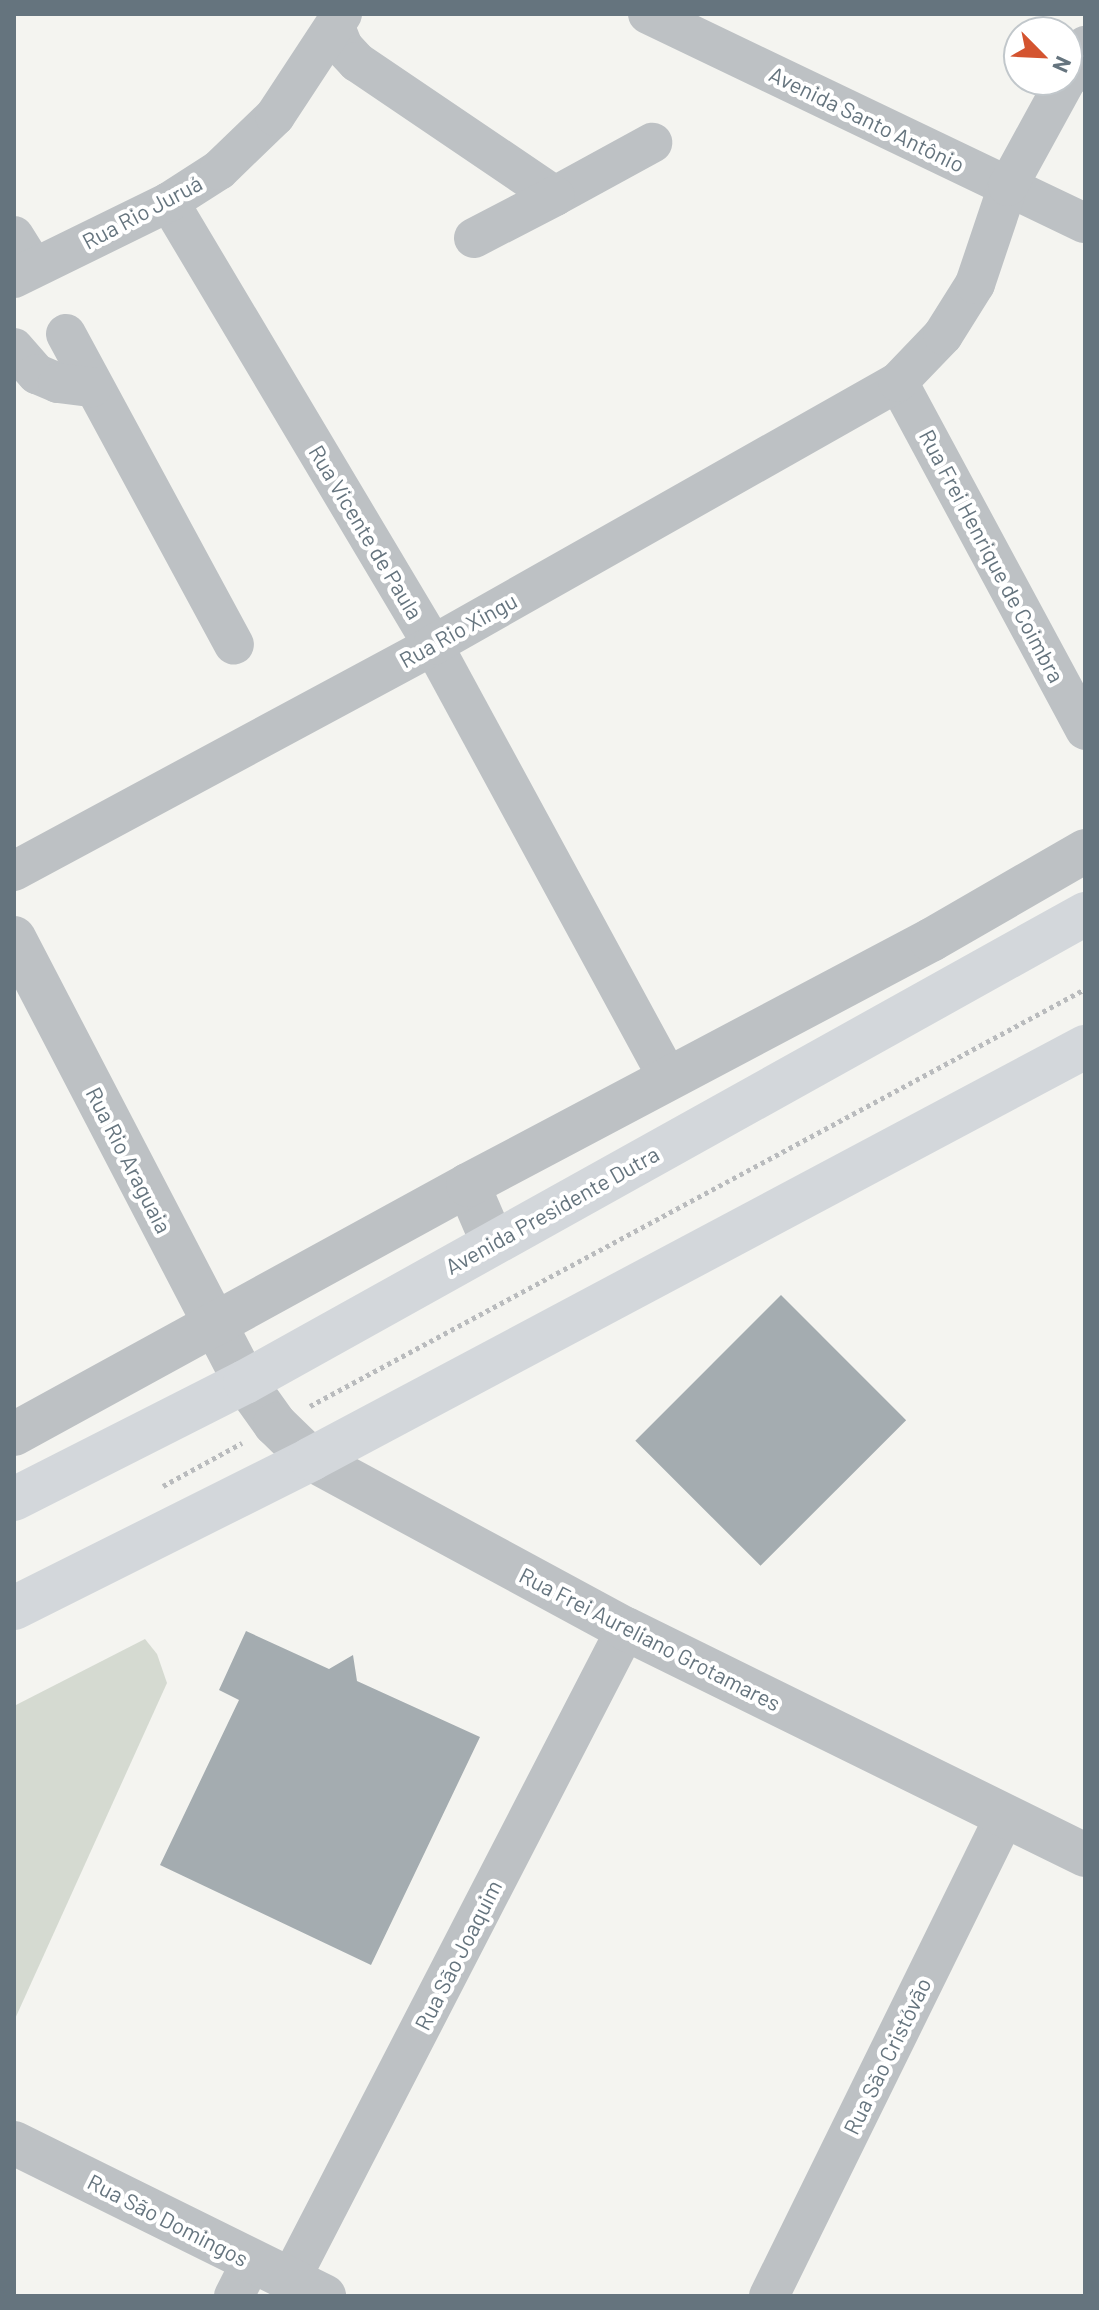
<!DOCTYPE html>
<html>
<head>
<meta charset="utf-8">
<style>
	body { margin:0 }
	#map { position:relative; width:1099px; height:2310px; overflow:hidden; background:#f4f4f0; font-family:Barlow,sans-serif }
	div>[style] { position:absolute }
	[style*='--x'] { left:calc(var(--x)*1px); top:calc(var(--y)*1px); width:calc(var(--w)*1px); rotate:calc(var(--a)*1deg) }
	.green>* { inset:0; background:#d5dad1 }
	.building>* { inset:0; background:#a4acb0; transform-origin:0 0 }
	.path>* { height:5px; margin-top:-2.5px; transform-origin:0; background:repeating-linear-gradient(90deg,#b9bbbd 0 4px,transparent 0 8px) }
	.minor>* { height:40px; margin:-20px; padding:0 20px; transform-origin:20px; border-radius:20px; background:#bdc1c4 }
	.tertiary>* { height:44px; margin:-22px; padding:0 22px; transform-origin:22px; border-radius:22px; background:#bdc1c4 }
	.trunk>* { height:44px; margin:-22px; padding:0 22px; transform-origin:22px; border-radius:22px; background:#d3d7db }
	span { translate:-50% -50%; white-space:nowrap; text-align:center; line-height:1.15; -webkit-text-stroke:8px #fff; paint-order:stroke }
	.street-label { font-size:22px; color:#65747e }
	.frame { position:absolute; inset:0; border:16px solid #65747e; pointer-events:none }
	.north { position:absolute; left:1003px; top:16px; width:80px; height:80px; box-sizing:border-box; background:#fff; border:2px solid #c1c7cb; border-radius:50%; rotate:114deg; font-size:22px; font-weight:700; line-height:32px; text-align:center; color:#65747e }
	.north::after { content:''; display:block; margin:auto; width:28px; height:36px; background:#d45430; clip-path:polygon(50% 0,100% 100%,50% 72%,0 100%) }
</style>
</head>
<body>
<div id="map">
	<div class="green">
		<div style="clip-path:polygon(145px 1639px,157px 1654px,167px 1683px,14px 2021px,14px 1706px)"></div>
	</div>
	<div class="building">
		<div style="left:781px;top:1295px;width:177px;height:206px;rotate:45deg"></div>
		<div style="clip-path:polygon(246px 1631px,329px 1669px,353px 1655px,357px 1681px,480px 1737px,371px 1965px,160px 1865px,239px 1700px,219px 1690px)"></div>
	</div>
	<div class="path">
		<div style="--x:310;--y:1406;--w:880;--a:-28.28"></div>
		<div style="--x:163;--y:1486;--w:90;--a:-28.6"></div>
	</div>
	<div class="minor">
		<div style="--x:648;--y:14;--w:484;--a:25.6"></div>
		<div style="--x:335;--y:27;--w:22;--a:68"></div>
		<div style="--x:343;--y:47;--w:21;--a:47"></div>
		<div style="--x:357;--y:62;--w:239;--a:34.1"></div>
		<div style="--x:555;--y:196;--w:111;--a:-28.7"></div>
		<div style="--x:1067;--y:79;--w:38;--a:-61"></div>
		<div style="--x:169;--y:202;--w:516;--a:59.21"></div>
		<div style="--x:433;--y:645;--w:492;--a:61.5"></div>
		<div style="--x:14;--y:236;--w:36;--a:58"></div>
		<div style="--x:474;--y:238;--w:91;--a:-27.4"></div>
		<div style="--x:14;--y:278;--w:173;--a:-26.1"></div>
		<div style="--x:169;--y:202;--w:59;--a:-32.6"></div>
		<div style="--x:219;--y:170;--w:78;--a:-44"></div>
		<div style="--x:275;--y:116;--w:122;--a:-56.7"></div>
		<div style="--x:66;--y:334;--w:353;--a:61.6"></div>
		<div style="--x:14;--y:348;--w:35;--a:49"></div>
		<div style="--x:37;--y:374;--w:23;--a:23"></div>
		<div style="--x:58;--y:383;--w:34;--a:7"></div>
		<div style="--x:898;--y:382;--w:395;--a:61.7"></div>
		<div style="--x:14;--y:871;--w:476;--a:-28.3"></div>
		<div style="--x:433;--y:645;--w:534;--a:-29.49"></div>
		<div style="--x:898;--y:382;--w:65;--a:-46.2"></div>
		<div style="--x:943;--y:335;--w:60;--a:-57.9"></div>
		<div style="--x:975;--y:284;--w:103;--a:-71.4"></div>
		<div style="--x:1008;--y:186;--w:121;--a:-61.3"></div>
		<div style="--x:290;--y:2280;--w:733;--a:-62.7"></div>
		<div style="--x:234;--y:2296;--w:38;--a:-63"></div>
		<div style="--x:769;--y:2296;--w:535;--a:-63.82"></div>
	</div>
	<div class="tertiary">
		<div style="--x:14;--y:938;--w:500;--a:62.51"></div>
		<div style="--x:245;--y:1382;--w:52;--a:54.5"></div>
		<div style="--x:275;--y:1424;--w:50;--a:44.2"></div>
		<div style="--x:311;--y:1459;--w:358;--a:28.4"></div>
		<div style="--x:626;--y:1629;--w:512;--a:26.21"></div>
		<div style="--x:468;--y:1185;--w:63;--a:66.7"></div>
		<div style="--x:14;--y:1434;--w:518;--a:-28.74"></div>
		<div style="--x:468;--y:1185;--w:524;--a:-27.89"></div>
		<div style="--x:931;--y:940;--w:178;--a:-30"></div>
		<div style="--x:14;--y:2143;--w:346;--a:26.3"></div>
	</div>
	<div class="trunk">
		<div style="--x:14;--y:1499;--w:259;--a:-26.9"></div>
		<div style="--x:245;--y:1382;--w:962;--a:-29.12"></div>
		<div style="--x:14;--y:1608;--w:332;--a:-26.6"></div>
		<div style="--x:311;--y:1459;--w:877;--a:-28.03"></div>
	</div>
	<div class="street-label">
		<span style="left:867px;top:119px;rotate:26deg">Avenida Santo Antônio</span>
		<span style="left:142px;top:212px;rotate:-28deg">Rua Rio Juruá</span>
		<span style="left:366px;top:532px;rotate:59deg">Rua Vicente de Paula</span>
		<span style="left:992px;top:556px;rotate:62deg">Rua Frei Henrique de Coimbra</span>
		<span style="left:458px;top:630px;rotate:-29deg">Rua Rio Xingu</span>
		<span style="left:129px;top:1160px;rotate:63deg">Rua Rio Araguaia</span>
		<span style="left:552px;top:1210px;rotate:-29deg">Avenida Presidente Dutra</span>
		<span style="left:650px;top:1639px;rotate:27deg">Rua Frei Aureliano Grotamares</span>
		<span style="left:458px;top:1955px;rotate:-63deg">Rua São Joaquim</span>
		<span style="left:887px;top:2056px;rotate:-64deg">Rua São Cristóvão</span>
		<span style="left:168px;top:2220px;rotate:27deg">Rua São Domingos</span>
	</div>
	<div class="frame"></div>
	<div class="north">N</div>
</div>
</body>
</html>
